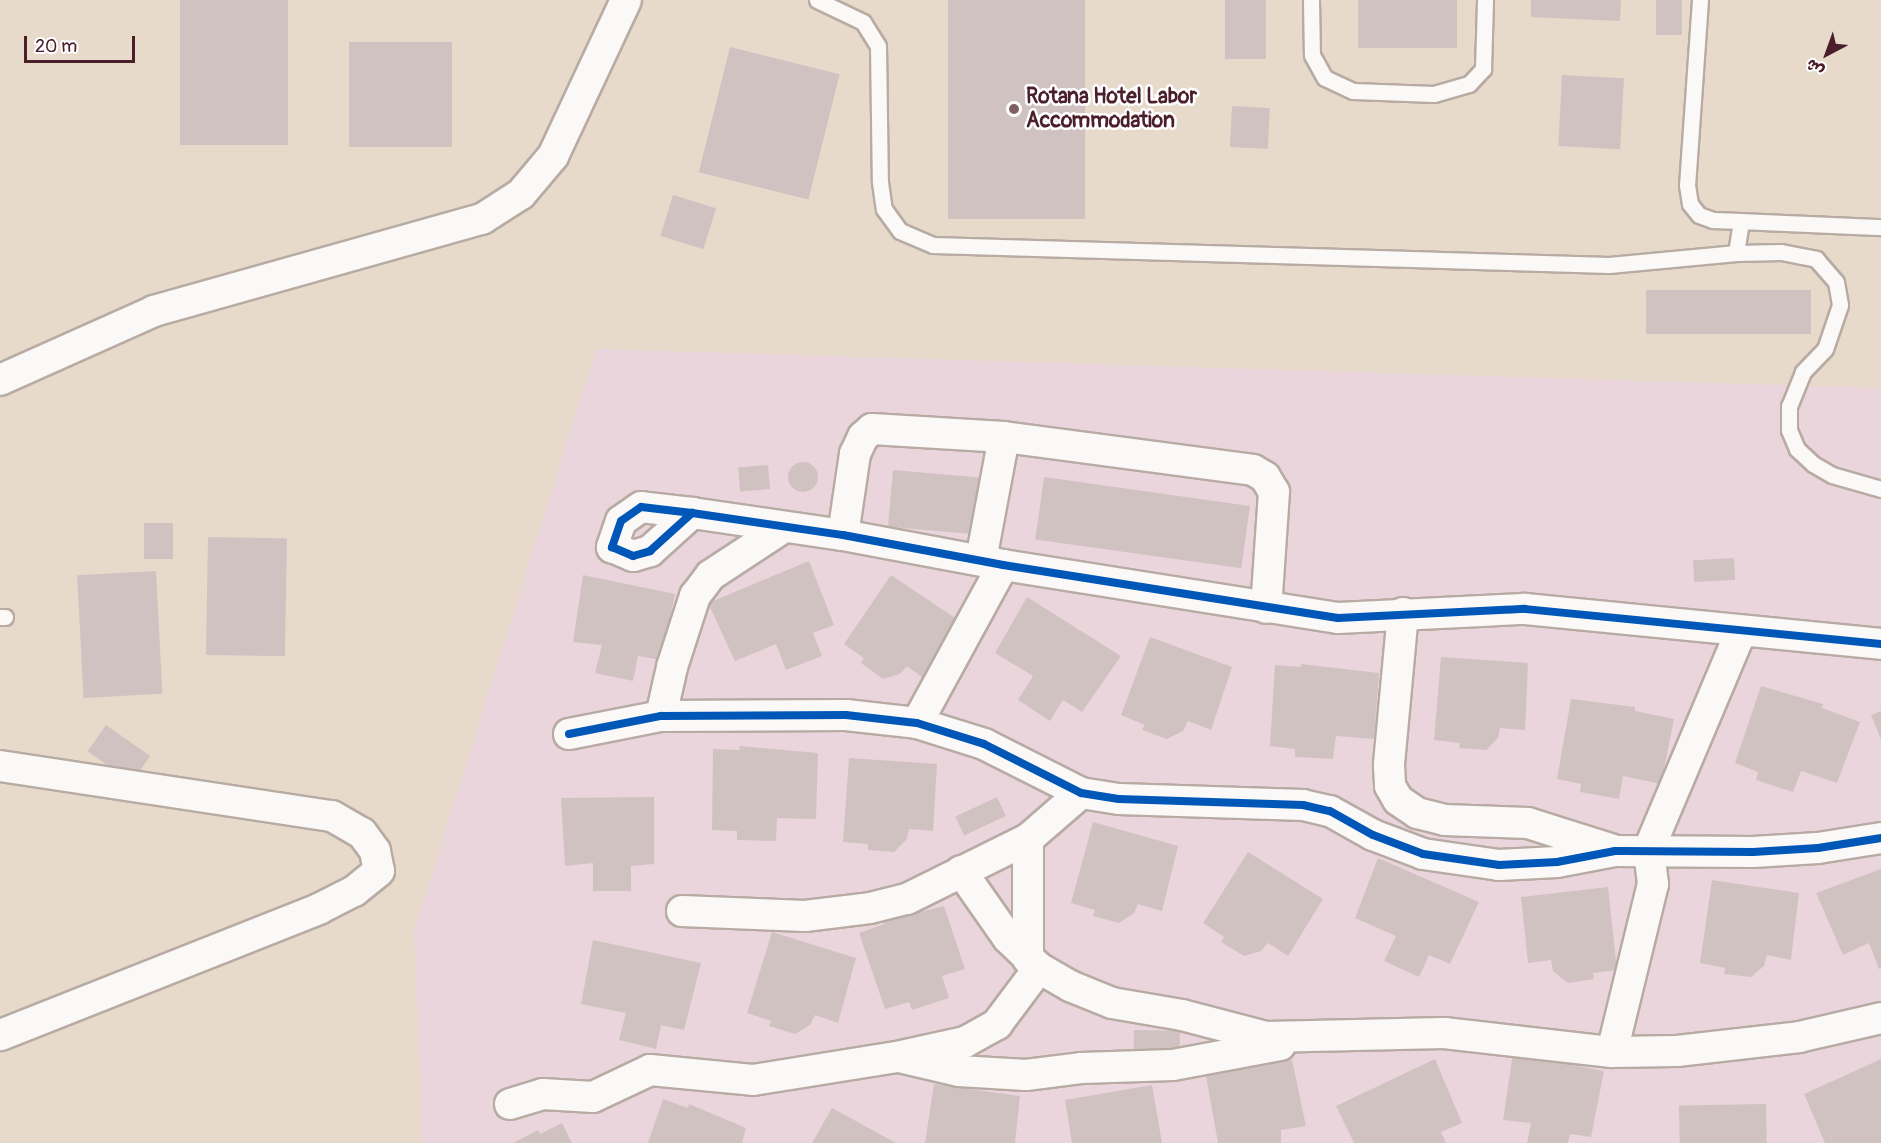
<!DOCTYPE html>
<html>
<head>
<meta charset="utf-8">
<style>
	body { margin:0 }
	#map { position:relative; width:1881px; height:1143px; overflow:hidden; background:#e7dacb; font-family:Pangolin,"Playpen Sans Arabic",sans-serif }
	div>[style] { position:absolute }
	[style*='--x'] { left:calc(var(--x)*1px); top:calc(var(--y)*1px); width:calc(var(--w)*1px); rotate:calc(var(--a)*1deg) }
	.built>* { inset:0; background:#ead5dc }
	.building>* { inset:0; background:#d1c2c2; transform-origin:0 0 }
	.round { border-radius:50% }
	.roads { filter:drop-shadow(2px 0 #b8aba3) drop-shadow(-2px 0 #b8aba3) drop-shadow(0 2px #b8aba3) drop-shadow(0 -2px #b8aba3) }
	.service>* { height:15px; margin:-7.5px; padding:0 7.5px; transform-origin:7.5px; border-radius:7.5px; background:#fbf9f7 }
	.minor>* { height:30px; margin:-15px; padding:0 15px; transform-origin:15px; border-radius:15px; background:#fbf9f7 }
	.cycleway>* { height:8px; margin:-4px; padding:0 4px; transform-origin:4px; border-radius:4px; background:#0057b8 }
	.dots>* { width:16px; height:16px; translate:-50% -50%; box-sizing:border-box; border:3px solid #fff; border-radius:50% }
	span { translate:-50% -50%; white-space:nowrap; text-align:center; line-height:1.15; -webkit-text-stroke:5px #fff; paint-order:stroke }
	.poi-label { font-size:21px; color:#4a1f2b; font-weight:700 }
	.left { translate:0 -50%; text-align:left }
	.north { position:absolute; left:1797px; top:24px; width:60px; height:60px; -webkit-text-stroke:4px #fff; paint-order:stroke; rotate:221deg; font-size:16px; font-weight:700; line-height:24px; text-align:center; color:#4a1f2b }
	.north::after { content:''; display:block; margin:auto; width:21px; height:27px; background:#4a1f2b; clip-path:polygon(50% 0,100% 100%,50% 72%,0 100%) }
	.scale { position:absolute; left:24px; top:36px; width:111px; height:27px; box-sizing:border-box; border:3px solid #4a1f2b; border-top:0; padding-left:8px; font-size:18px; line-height:21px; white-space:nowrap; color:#4a1f2b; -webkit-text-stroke:4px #fff; paint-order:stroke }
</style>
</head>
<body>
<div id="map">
	<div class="built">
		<div style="clip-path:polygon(596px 349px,1881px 388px,1881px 1143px,423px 1143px,414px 931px)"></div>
	</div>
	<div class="building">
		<div style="left:180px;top:0;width:108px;height:145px"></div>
		<div style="left:948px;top:0;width:137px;height:219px"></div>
		<div style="left:1225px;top:0;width:41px;height:59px"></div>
		<div style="left:1358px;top:0;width:99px;height:48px"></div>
		<div style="clip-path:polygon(1531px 0,1621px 0,1620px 21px,1531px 17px)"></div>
		<div style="left:1656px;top:0;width:26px;height:35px"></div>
		<div style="left:349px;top:42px;width:103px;height:105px"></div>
		<div style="left:730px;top:47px;width:113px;height:129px;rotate:14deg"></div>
		<div style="left:1562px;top:75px;width:62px;height:71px;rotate:3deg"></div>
		<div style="left:1232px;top:106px;width:38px;height:41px;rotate:3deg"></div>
		<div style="left:673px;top:195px;width:45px;height:43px;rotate:17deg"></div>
		<div style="left:1646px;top:290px;width:165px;height:44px"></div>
		<div class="round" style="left:788px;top:462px;width:30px;height:30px"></div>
		<div style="left:768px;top:465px;width:24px;height:30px;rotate:85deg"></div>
		<div style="left:893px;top:470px;width:87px;height:57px;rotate:5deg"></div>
		<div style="left:1044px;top:477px;width:208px;height:63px;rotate:8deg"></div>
		<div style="left:144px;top:523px;width:29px;height:36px"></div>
		<div style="left:208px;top:537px;width:79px;height:118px;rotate:1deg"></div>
		<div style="left:1734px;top:558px;width:22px;height:41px;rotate:87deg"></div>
		<div style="clip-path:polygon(809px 561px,834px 625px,813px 633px,822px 656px,786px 670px,776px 644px,735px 661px,708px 603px)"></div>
		<div style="left:156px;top:571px;width:123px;height:79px;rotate:87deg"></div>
		<div style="clip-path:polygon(583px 575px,675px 594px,661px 660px,638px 656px,633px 681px,595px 673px,602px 645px,573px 642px)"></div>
		<div style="clip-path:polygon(891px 575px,964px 624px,927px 681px,907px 666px,900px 674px,883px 679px,861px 663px,864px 658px,844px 644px)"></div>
		<div style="clip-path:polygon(1027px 597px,1121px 656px,1082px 712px,1063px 700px,1050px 721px,1018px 700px,1033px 676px,995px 653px)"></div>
		<div style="clip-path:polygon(1150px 637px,1232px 667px,1211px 730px,1188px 721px,1183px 731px,1167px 739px,1142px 730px,1145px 725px,1121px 715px)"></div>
		<div style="clip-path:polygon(1441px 657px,1528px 663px,1525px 730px,1500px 728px,1498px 738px,1486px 750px,1459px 748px,1460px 743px,1434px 740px)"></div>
		<div style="clip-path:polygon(1301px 664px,1379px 673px,1374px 739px,1336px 736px,1333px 759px,1295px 757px,1295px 749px,1270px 746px,1275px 665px,1301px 667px)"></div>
		<div style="clip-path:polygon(1761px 686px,1823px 704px,1822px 708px,1860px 722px,1837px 783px,1801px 771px,1793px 792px,1756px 780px,1758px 772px,1735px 763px)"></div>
		<div style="clip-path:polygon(1571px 699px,1635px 707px,1635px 711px,1674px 719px,1661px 784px,1623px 776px,1619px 799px,1580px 792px,1581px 784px,1557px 779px)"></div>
		<div style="clip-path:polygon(1881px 711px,1881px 739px,1871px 715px)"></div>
		<div style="left:106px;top:725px;width:54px;height:32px;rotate:35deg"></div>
		<div style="clip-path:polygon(739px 746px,818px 753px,816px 819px,777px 818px,776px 841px,737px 840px,737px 831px,712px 830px,713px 749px,740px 750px)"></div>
		<div style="clip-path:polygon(849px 758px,937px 764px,933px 831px,909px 829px,907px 839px,894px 852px,868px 850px,868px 844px,843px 842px)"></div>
		<div style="clip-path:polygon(654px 797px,654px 864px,631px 866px,631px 891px,593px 891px,593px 863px,565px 866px,561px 798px)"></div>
		<div style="left:997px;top:797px;width:21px;height:46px;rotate:65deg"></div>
		<div style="clip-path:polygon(1093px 822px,1178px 846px,1162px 911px,1138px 904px,1134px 913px,1119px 923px,1093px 916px,1095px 910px,1071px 903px)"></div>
		<div style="clip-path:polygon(1248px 852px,1323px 899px,1288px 956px,1268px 943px,1261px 951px,1244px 956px,1221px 942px,1224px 937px,1203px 923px)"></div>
		<div style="clip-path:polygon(1378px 858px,1479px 902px,1450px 964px,1429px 955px,1419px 977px,1384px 961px,1396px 936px,1355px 918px)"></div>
		<div style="clip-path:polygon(1881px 869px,1881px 968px,1879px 969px,1869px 943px,1843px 955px,1816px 893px)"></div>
		<div style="clip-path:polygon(1712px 880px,1799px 893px,1791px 960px,1767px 955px,1764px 966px,1751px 977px,1724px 974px,1725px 968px,1700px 963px)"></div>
		<div style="clip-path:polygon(1608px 887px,1617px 970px,1593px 973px,1594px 979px,1568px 983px,1553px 971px,1551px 960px,1528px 963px,1521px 897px)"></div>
		<div style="clip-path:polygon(944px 906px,965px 969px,942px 976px,949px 998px,912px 1010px,909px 1002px,885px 1009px,859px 933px,884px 924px,883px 921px)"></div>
		<div style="clip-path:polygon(772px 932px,856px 958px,838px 1023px,815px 1015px,810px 1025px,795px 1034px,769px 1026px,771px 1021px,747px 1013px)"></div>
		<div style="clip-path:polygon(593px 940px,701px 963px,684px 1030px,661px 1025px,656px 1049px,619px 1040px,626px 1013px,581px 1004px)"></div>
		<div style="left:1134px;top:1030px;width:46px;height:26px;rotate:1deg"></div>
		<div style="clip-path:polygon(1513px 1053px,1604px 1071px,1591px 1137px,1570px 1134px,1568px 1143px,1527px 1143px,1531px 1123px,1503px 1120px)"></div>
		<div style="clip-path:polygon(1435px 1059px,1462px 1123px,1441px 1132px,1446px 1143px,1354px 1143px,1336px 1106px)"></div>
		<div style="clip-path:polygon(1881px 1059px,1881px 1143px,1825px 1143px,1804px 1094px)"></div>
		<div style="clip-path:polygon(1292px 1060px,1306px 1126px,1281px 1130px,1281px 1143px,1218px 1143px,1206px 1076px)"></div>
		<div style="clip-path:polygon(934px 1084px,1020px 1096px,1015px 1143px,925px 1143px)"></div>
		<div style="clip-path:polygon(1152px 1085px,1162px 1143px,1072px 1143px,1065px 1100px)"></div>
		<div style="clip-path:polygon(663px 1099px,688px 1108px,689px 1104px,746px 1128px,742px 1143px,648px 1143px)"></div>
		<div style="left:1766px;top:1104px;width:39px;height:87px;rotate:89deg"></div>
		<div style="clip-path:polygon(832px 1108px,896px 1143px,812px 1143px)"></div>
		<div style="clip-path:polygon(562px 1123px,572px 1143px,513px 1143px,538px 1130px,540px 1134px)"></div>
	</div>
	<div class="roads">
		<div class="service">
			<div style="--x:817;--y:0;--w:51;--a:25.6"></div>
			<div style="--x:863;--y:22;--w:28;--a:58"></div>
			<div style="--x:878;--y:46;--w:136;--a:89.2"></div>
			<div style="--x:880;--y:182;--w:27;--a:82"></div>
			<div style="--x:884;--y:209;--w:27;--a:54"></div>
			<div style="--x:900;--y:231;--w:36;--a:23"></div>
			<div style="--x:933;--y:245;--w:676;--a:1.69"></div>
			<div style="--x:1609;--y:265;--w:128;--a:-5.4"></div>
			<div style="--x:1736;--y:253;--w:45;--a:-1.3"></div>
			<div style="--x:1781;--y:252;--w:36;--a:11"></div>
			<div style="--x:1816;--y:259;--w:30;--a:49"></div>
			<div style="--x:1836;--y:282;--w:23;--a:80"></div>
			<div style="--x:1840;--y:305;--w:46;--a:108.8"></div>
			<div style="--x:1825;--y:349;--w:32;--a:134"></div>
			<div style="--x:1803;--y:372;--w:37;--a:112"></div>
			<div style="--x:1789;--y:406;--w:24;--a:90"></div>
			<div style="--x:1789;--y:430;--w:21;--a:67"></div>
			<div style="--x:1797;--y:449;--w:22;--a:43"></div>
			<div style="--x:1813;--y:464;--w:22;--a:30"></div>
			<div style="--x:1832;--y:475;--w:51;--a:15.9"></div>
			<div style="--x:1311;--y:0;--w:55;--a:89"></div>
			<div style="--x:1312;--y:55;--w:26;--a:61"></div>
			<div style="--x:1325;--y:78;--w:31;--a:25"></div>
			<div style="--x:1353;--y:91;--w:81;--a:2.1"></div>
			<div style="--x:1434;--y:94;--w:36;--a:-16"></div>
			<div style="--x:1469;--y:84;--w:21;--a:-47"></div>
			<div style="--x:1483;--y:69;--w:69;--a:-88.3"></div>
			<div style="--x:1700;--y:0;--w:185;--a:94"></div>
			<div style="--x:1687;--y:185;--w:19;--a:81"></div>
			<div style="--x:1690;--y:204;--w:14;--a:51"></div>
			<div style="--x:1699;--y:215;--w:15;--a:20"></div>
			<div style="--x:1713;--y:220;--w:28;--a:2"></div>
			<div style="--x:1736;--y:253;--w:32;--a:-81"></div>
			<div style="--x:1741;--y:221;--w:140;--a:2.5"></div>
			<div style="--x:0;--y:617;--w:5;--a:0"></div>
		</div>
		<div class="minor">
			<div style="--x:0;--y:380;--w:169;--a:-24.1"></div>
			<div style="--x:154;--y:311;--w:341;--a:-15.7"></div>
			<div style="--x:482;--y:219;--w:46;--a:-32.7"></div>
			<div style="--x:521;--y:194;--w:50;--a:-49.9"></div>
			<div style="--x:553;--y:156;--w:172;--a:-64.9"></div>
			<div style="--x:692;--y:513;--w:51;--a:-173.3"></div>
			<div style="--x:641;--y:507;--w:24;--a:145"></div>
			<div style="--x:621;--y:521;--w:28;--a:109"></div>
			<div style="--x:612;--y:547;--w:23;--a:23"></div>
			<div style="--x:633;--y:556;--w:18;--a:-16"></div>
			<div style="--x:650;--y:551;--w:57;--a:-42.1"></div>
			<div style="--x:692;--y:513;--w:153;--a:8.3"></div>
			<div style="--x:843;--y:535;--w:163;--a:10.6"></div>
			<div style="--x:1003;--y:565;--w:339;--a:9"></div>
			<div style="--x:1338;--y:618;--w:187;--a:-2.8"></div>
			<div style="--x:1525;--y:609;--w:358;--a:5.6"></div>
			<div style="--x:843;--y:535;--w:82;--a:-81.6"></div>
			<div style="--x:855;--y:454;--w:19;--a:-65"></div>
			<div style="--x:863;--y:437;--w:12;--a:-42"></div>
			<div style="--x:872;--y:429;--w:132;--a:3.5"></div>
			<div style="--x:1004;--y:437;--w:251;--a:7.5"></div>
			<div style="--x:1253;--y:470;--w:14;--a:30"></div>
			<div style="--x:1265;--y:477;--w:17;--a:59"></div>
			<div style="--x:1274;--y:492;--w:116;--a:93.9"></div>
			<div style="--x:981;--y:560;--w:125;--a:-79.4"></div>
			<div style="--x:1403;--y:613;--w:153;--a:95.3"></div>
			<div style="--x:1389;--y:765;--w:21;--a:87"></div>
			<div style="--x:1390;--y:786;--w:16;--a:60"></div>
			<div style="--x:1398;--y:800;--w:23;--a:34"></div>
			<div style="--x:1417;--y:813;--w:29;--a:14"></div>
			<div style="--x:1445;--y:820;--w:83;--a:2.1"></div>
			<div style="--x:1528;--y:823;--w:89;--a:17.6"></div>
			<div style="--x:661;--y:716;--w:50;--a:-77.3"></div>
			<div style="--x:672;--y:667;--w:75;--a:-72.1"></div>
			<div style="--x:695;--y:596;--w:26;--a:-53"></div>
			<div style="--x:711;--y:575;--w:87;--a:-33.3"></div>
			<div style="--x:917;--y:723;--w:180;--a:-61.4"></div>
			<div style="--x:569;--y:734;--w:94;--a:-11.1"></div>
			<div style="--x:661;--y:716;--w:185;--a:-0.3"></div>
			<div style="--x:846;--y:715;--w:71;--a:6.4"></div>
			<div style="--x:917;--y:723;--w:70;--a:17.4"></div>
			<div style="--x:984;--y:744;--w:109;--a:26.8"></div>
			<div style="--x:1081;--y:793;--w:38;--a:9"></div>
			<div style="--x:1119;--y:799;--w:184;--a:1.9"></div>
			<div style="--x:1303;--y:805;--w:28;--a:13"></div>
			<div style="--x:1330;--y:811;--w:49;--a:29.2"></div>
			<div style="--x:1373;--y:835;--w:53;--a:20.8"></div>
			<div style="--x:1423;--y:854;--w:77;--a:8.2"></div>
			<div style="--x:1499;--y:865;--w:58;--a:-3"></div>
			<div style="--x:1557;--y:862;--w:59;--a:-10.7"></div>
			<div style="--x:1615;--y:851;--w:138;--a:0.4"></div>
			<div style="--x:1753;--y:852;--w:65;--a:-3.5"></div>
			<div style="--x:1818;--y:848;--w:64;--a:-9"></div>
			<div style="--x:0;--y:766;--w:336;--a:8.6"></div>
			<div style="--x:332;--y:816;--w:34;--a:30"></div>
			<div style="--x:362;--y:833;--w:22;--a:54"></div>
			<div style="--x:375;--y:851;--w:20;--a:79"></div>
			<div style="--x:379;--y:871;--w:32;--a:141"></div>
			<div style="--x:354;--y:891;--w:39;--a:153"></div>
			<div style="--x:319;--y:909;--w:343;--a:158.4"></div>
			<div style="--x:961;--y:871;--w:82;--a:55"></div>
			<div style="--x:1008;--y:938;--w:43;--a:44.1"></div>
			<div style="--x:1039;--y:968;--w:36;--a:30"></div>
			<div style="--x:1070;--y:986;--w:45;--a:22"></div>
			<div style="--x:1112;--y:1003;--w:71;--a:9.7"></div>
			<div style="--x:1182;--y:1015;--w:87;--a:14.7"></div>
			<div style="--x:1266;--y:1037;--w:178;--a:-1.3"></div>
			<div style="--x:1444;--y:1033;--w:169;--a:6.5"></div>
			<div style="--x:1612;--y:1052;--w:65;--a:-0.9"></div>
			<div style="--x:1677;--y:1051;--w:123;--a:-6.5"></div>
			<div style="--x:1799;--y:1037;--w:84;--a:-13"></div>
			<div style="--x:682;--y:911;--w:123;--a:2.3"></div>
			<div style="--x:805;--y:916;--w:65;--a:-7"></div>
			<div style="--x:870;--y:908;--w:38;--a:-14"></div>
			<div style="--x:907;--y:899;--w:135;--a:-26.4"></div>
			<div style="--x:1028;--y:839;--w:70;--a:-41"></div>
			<div style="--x:1028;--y:959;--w:120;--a:-90"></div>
			<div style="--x:1612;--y:1052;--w:173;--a:-76.3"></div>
			<div style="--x:1653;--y:884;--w:35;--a:-97"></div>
			<div style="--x:1649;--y:849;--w:237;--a:-67.1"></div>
			<div style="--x:903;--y:1058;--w:57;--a:13.1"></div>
			<div style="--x:959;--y:1071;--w:67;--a:3.4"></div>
			<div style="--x:1026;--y:1075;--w:55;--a:-7.3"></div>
			<div style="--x:1081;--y:1068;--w:92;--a:-1.9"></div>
			<div style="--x:1173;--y:1065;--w:109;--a:-10.6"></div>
			<div style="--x:510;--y:1104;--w:34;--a:-17"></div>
			<div style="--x:543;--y:1094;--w:50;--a:3.4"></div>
			<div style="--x:593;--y:1097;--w:63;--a:-25.3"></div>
			<div style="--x:650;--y:1070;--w:103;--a:5.5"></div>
			<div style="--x:753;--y:1080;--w:146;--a:-9.1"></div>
			<div style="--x:897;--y:1057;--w:70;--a:-12.4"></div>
			<div style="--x:965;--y:1042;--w:37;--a:-29"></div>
			<div style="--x:997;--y:1024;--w:70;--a:-53.1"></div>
		</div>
	</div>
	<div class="cycleway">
		<div style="--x:692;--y:513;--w:51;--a:-173.3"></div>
		<div style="--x:641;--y:507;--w:24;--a:145"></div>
		<div style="--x:621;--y:521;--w:28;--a:109"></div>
		<div style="--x:612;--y:547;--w:23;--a:23"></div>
		<div style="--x:633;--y:556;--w:18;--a:-16"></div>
		<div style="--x:650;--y:551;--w:57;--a:-42.1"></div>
		<div style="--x:692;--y:513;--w:153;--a:8.3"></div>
		<div style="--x:843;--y:535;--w:163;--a:10.6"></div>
		<div style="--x:1003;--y:565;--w:339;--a:9"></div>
		<div style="--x:1338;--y:618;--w:187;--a:-2.8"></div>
		<div style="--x:1525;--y:609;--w:358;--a:5.6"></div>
		<div style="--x:569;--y:734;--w:94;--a:-11.1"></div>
		<div style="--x:661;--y:716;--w:185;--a:-0.3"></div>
		<div style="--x:846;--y:715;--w:71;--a:6.4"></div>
		<div style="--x:917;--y:723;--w:70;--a:17.4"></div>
		<div style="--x:984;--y:744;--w:109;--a:26.8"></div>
		<div style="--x:1081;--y:793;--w:38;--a:9"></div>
		<div style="--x:1119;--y:799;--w:184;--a:1.9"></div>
		<div style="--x:1303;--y:805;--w:28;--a:13"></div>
		<div style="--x:1330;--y:811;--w:49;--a:29.2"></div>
		<div style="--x:1373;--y:835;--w:53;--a:20.8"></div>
		<div style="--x:1423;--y:854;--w:77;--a:8.2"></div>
		<div style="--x:1499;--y:865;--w:58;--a:-3"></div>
		<div style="--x:1557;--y:862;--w:59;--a:-10.7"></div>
		<div style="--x:1615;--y:851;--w:138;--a:0.4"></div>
		<div style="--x:1753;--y:852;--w:65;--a:-3.5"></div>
		<div style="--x:1818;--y:848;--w:64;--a:-9"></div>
	</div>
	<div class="dots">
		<div style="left:1014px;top:109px;background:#816063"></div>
	</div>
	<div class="poi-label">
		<span class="left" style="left:1026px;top:109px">Rotana Hotel Labor<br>Accommodation</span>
	</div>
	<div class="north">ش</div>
	<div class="scale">20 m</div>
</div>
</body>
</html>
